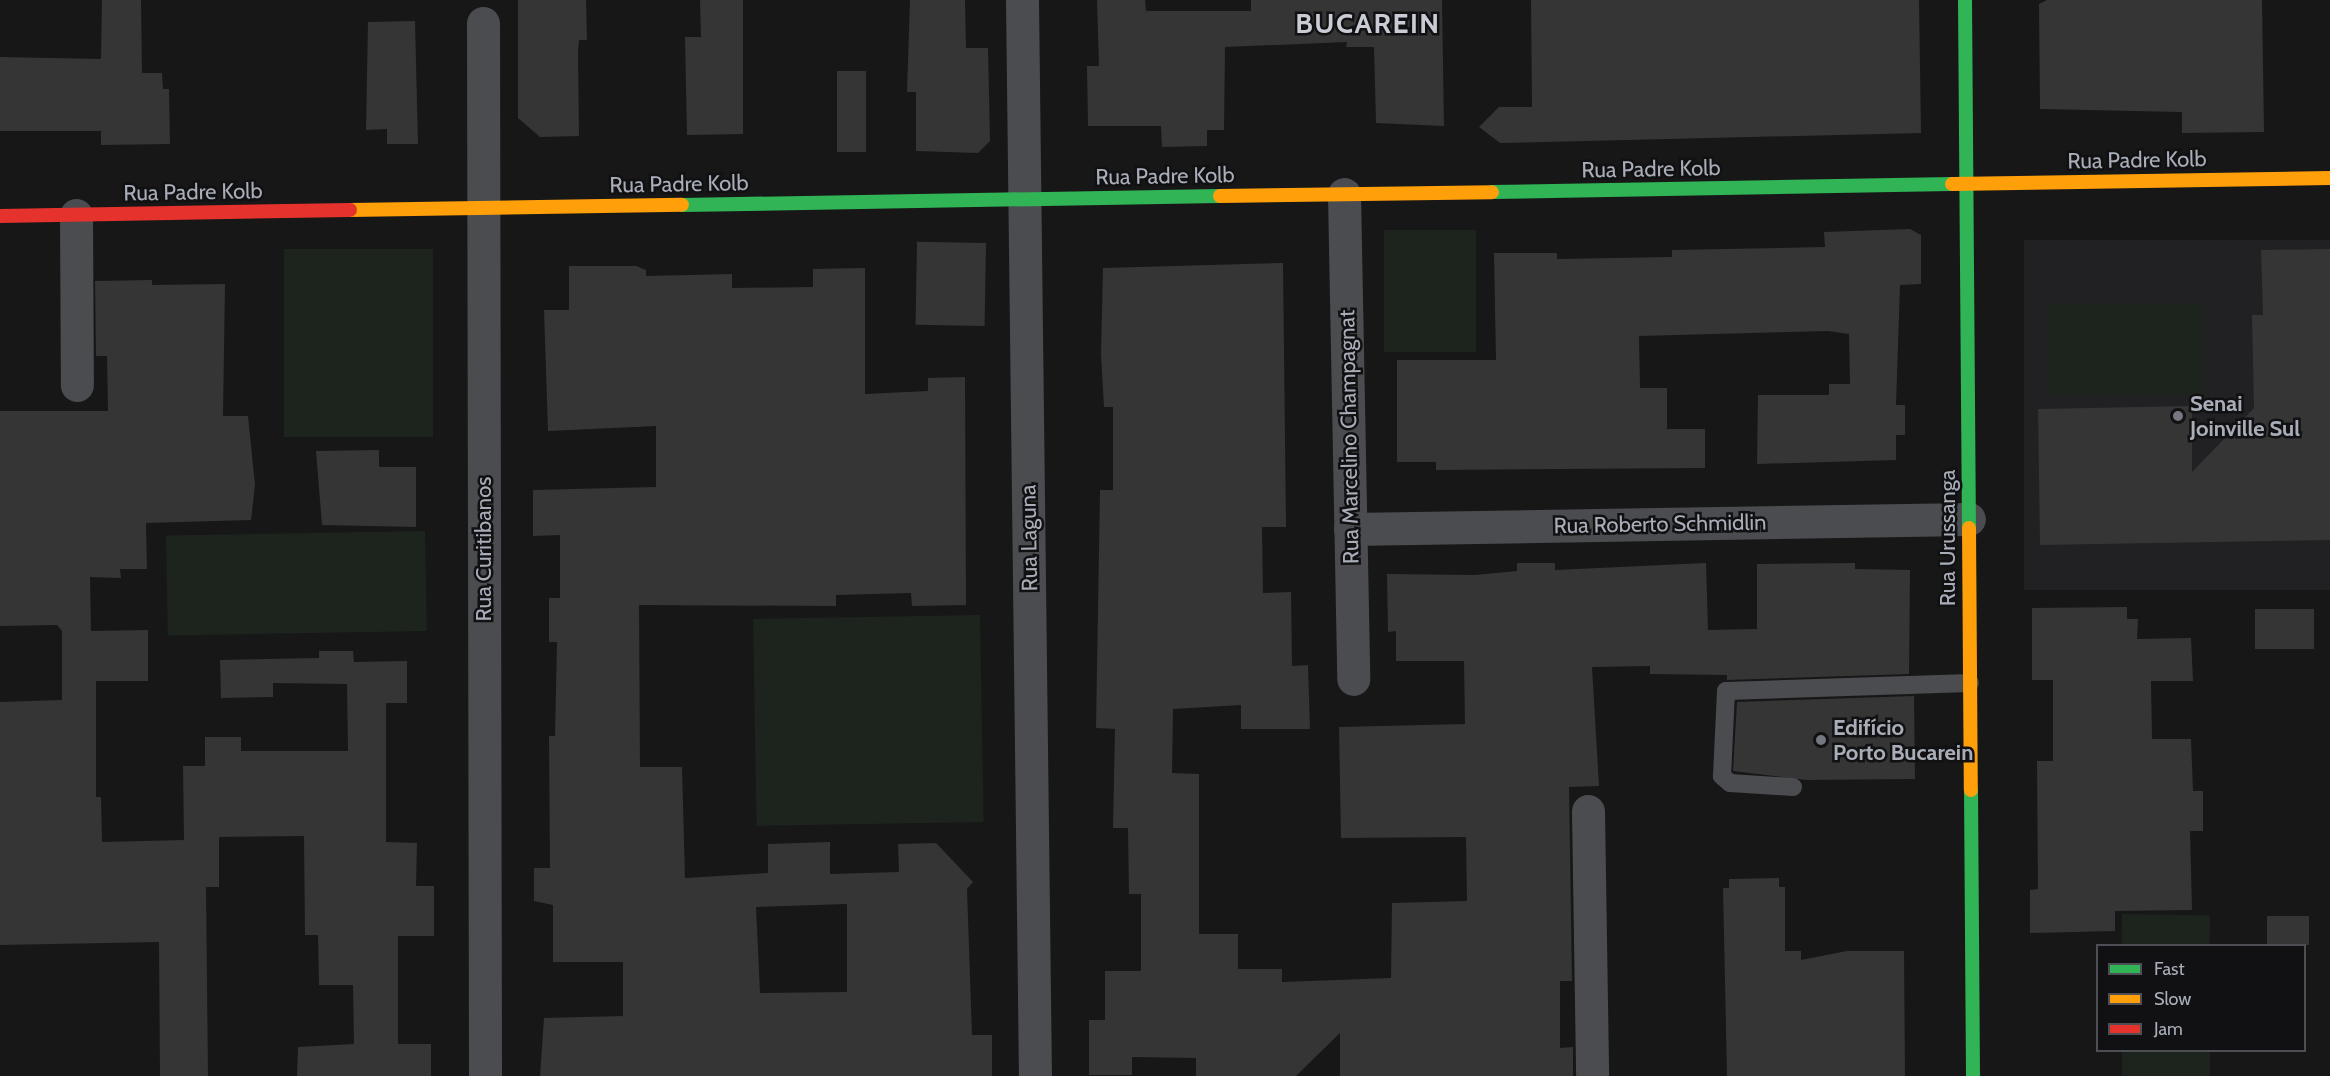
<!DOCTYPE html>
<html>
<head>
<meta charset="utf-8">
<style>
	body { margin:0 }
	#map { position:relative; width:2330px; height:1076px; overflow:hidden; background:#171717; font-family:Cabin,sans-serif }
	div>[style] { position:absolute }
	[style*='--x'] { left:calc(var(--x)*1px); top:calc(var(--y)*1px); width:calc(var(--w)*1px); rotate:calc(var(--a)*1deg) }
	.built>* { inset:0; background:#212123; transform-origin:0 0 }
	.green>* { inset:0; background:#1d241e; transform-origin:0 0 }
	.building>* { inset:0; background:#353536; transform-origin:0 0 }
	.lane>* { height:18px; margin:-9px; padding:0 9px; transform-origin:9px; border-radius:9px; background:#4b4c50 }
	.street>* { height:33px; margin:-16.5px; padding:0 16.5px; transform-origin:16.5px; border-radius:16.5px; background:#4b4c50 }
	.fast>* { height:14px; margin:-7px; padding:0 7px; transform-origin:7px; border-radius:7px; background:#30b455 }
	.slow>* { height:14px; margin:-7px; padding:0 7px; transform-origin:7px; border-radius:7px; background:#ff9f0a }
	.jam>* { height:14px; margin:-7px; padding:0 7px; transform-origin:7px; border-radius:7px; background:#e5322d }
	.dots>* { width:16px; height:16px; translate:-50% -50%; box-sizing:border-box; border:3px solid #111113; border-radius:50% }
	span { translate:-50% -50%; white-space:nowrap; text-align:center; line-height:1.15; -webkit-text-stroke:5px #111113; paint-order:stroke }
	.street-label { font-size:22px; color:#a8adb8 }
	.poi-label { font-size:22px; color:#a8adb8; font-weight:700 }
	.left { translate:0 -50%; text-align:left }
	.district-label { font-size:28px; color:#c9ccd4; font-weight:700; letter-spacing:1.5px }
	.legend { position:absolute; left:2096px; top:944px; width:210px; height:108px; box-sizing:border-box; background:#111113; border:2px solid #4d4f55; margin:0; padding:8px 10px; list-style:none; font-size:18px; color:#a8adb8 }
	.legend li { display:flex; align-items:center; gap:12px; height:30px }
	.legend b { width:30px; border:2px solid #4d4f55 }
</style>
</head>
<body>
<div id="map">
	<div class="built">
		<div style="left:2330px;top:240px;width:350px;height:306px;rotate:90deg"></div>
	</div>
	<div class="green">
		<div style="left:1476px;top:230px;width:122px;height:92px;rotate:90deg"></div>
		<div style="left:433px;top:249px;width:188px;height:149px;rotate:90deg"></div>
		<div style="left:2048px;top:303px;width:157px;height:93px"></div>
		<div style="left:425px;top:531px;width:100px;height:259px;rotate:89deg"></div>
		<div style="left:980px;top:615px;width:207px;height:227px;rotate:89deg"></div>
		<div style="left:2122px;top:914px;width:88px;height:31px;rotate:1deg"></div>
		<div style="left:2122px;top:1051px;width:88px;height:25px"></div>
	</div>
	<div class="building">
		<div style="clip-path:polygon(102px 0,141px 0,142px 73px,162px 73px,163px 89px,169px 89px,170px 144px,101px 145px,101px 131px,0 131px,0 57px,101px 59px)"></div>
		<div style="clip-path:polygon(518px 0,586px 0,587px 40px,579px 40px,578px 51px,579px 136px,540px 137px,518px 118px)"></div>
		<div style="clip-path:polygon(700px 0,743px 0,743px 134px,687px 135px,685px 37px,701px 37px)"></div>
		<div style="clip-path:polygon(910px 0,965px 0,966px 48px,988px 48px,990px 141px,978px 153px,916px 151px,916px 92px,907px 92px)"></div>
		<div style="clip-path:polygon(1097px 0,1145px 0,1146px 11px,1251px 11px,1251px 0,1442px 0,1444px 126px,1376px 123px,1374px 47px,1346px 47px,1347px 42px,1225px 47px,1224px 130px,1207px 130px,1207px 146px,1162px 147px,1161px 126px,1088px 126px,1087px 66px,1099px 66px)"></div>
		<div style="clip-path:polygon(1531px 0,1919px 0,1921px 133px,1500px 143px,1479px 127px,1499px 107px,1532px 107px)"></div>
		<div style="clip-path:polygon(2047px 0,2262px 0,2264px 132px,2182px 133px,2182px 112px,2040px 109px,2039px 4px)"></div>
		<div style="clip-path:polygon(415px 21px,418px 144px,387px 144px,387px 129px,366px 130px,368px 22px)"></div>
		<div style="left:866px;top:71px;width:81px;height:29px;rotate:90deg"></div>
		<div style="clip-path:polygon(1910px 229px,1921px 235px,1921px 284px,1900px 285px,1896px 405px,1905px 405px,1905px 435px,1896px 435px,1896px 460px,1757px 464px,1758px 395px,1829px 395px,1829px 384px,1850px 384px,1849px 334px,1828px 331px,1639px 336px,1640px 388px,1667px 388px,1667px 429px,1705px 429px,1705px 468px,1436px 470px,1436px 462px,1397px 462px,1397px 360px,1496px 360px,1494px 253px,1557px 253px,1557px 259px,1672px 257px,1672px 250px,1825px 247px,1824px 232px)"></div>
		<div style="left:986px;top:243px;width:83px;height:69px;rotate:91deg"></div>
		<div style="clip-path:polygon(2330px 249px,2330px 540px,2040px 545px,2038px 409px,2192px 406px,2192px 472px,2254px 408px,2252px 315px,2263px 315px,2261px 250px)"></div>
		<div style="clip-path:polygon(1283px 263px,1286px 527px,1262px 527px,1263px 593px,1291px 592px,1292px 666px,1308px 665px,1310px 729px,1241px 729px,1241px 705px,1173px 709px,1172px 773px,1199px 774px,1199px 934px,1238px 934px,1238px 969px,1282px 969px,1282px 982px,1391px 978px,1392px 903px,1467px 901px,1466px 837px,1341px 838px,1339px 727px,1465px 724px,1464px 661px,1396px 661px,1396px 631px,1388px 632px,1387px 574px,1475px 575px,1517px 571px,1517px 563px,1555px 563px,1555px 570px,1706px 563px,1708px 630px,1757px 629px,1757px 564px,1855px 563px,1855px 569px,1910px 570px,1909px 674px,1727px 680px,1727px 675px,1650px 674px,1650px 666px,1592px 667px,1599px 786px,1569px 787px,1572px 981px,1560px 981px,1560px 1048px,1573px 1047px,1573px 1076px,1340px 1076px,1340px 1033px,1296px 1076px,1196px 1076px,1196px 1058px,1132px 1057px,1132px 1075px,1089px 1075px,1089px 1020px,1105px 1020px,1105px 971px,1141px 971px,1141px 894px,1129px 894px,1128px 828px,1113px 828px,1115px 729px,1096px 728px,1100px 490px,1113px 490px,1113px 407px,1104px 407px,1101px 354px,1103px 268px)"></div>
		<div style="clip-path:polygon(evenodd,569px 266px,636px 266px,646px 270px,646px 276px,732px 274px,732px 288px,813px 287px,813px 269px,865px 268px,865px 394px,928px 391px,928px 378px,965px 377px,966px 605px,912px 606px,911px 593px,836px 595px,836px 606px,639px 605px,640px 767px,682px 767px,685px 878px,768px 873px,768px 844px,830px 842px,830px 874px,899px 872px,898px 844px,936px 843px,973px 882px,967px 889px,972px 1035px,992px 1035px,992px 1076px,540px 1076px,544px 1018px,623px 1016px,623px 962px,553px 962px,553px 905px,534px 901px,534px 868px,550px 868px,549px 736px,555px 736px,557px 642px,549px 642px,549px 598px,560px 598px,560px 535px,533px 536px,533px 490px,656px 487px,656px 426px,548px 431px,544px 310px,569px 310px,569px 266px,847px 904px,847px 992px,760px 993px,756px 907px,847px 904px)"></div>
		<div style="clip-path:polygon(152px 280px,152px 285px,225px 284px,223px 416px,248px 416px,255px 485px,251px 520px,146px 523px,147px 569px,120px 569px,121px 578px,90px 577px,91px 631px,148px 630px,148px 681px,96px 681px,96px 797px,101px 797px,102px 842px,184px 840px,183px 766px,205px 766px,205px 737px,241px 737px,241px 751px,348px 751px,347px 684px,273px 683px,273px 697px,221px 698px,220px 660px,319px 658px,319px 651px,353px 651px,354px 662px,407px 661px,407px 703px,386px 703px,386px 842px,417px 843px,416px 886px,434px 886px,434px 936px,398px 936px,398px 1044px,431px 1044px,431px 1076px,297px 1076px,298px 1047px,354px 1044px,353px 985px,319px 985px,318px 935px,305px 935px,304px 836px,219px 837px,219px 887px,206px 887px,208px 1076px,160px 1076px,159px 942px,0 945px,0 702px,62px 700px,62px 631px,57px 625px,0 626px,0 411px,108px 411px,107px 356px,96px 356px,95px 281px)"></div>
		<div style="clip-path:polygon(379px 450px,379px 467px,416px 467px,416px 527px,322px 525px,316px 451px)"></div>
		<div style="clip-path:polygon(2127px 607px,2127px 619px,2138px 619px,2137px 639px,2191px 638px,2193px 681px,2151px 681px,2152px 739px,2191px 739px,2193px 791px,2203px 791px,2203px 831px,2190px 831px,2192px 910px,2115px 911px,2115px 931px,2030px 933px,2030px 890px,2038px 889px,2037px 761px,2053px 761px,2053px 680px,2032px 680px,2032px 608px)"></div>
		<div style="left:2314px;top:609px;width:40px;height:59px;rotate:90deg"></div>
		<div style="clip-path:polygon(1914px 696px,1915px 779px,1806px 780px,1733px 771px,1737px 702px)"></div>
		<div style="clip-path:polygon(1779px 878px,1779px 887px,1785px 887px,1785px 951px,1801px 951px,1801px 960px,1847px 951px,1904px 951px,1905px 1076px,1727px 1076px,1723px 888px,1729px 888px,1729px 879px)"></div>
		<div style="left:2267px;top:916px;width:42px;height:29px"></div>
	</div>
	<div class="lane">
		<div style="--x:1793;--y:787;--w:63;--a:-176.4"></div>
		<div style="--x:1730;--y:783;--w:11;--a:-139"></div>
		<div style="--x:1722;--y:776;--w:85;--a:-87.3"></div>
		<div style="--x:1726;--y:691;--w:244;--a:-1.9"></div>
	</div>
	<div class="street">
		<div style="--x:1022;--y:0;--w:1076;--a:89.31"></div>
		<div style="--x:483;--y:23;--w:1053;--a:89.89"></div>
		<div style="--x:1344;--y:194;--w:485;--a:88.9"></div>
		<div style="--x:76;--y:215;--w:170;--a:89.7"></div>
		<div style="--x:1350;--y:529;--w:619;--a:-0.93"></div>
		<div style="--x:1588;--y:811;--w:265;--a:89.1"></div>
	</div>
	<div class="fast">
		<div style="--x:1965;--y:0;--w:528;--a:89.57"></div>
		<div style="--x:1492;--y:192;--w:460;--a:-1"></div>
		<div style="--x:682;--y:205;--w:538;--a:-0.96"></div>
		<div style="--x:1971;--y:790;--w:286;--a:89.6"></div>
	</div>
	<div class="slow">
		<div style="--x:1952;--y:184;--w:378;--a:-0.9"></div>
		<div style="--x:1220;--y:196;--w:272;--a:-0.8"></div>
		<div style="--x:350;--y:210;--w:332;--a:-0.9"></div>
		<div style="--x:1969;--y:528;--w:262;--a:89.6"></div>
	</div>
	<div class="jam">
		<div style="--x:0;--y:216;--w:350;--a:-1"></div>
	</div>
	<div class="dots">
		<div style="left:2178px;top:416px;background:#757880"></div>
		<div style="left:1821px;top:740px;background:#757880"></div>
	</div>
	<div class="street-label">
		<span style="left:2137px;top:160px;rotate:-1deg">Rua Padre Kolb</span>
		<span style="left:1651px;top:169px;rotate:-1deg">Rua Padre Kolb</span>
		<span style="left:1165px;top:176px;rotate:-1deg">Rua Padre Kolb</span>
		<span style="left:679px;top:184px;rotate:-1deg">Rua Padre Kolb</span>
		<span style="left:193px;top:192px;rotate:-1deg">Rua Padre Kolb</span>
		<span style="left:1349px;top:437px;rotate:-91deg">Rua Marcelino Champagnat</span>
		<span style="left:1660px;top:524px;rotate:-1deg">Rua Roberto Schmidlin</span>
		<span style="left:1029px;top:538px;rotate:-91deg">Rua Laguna</span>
		<span style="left:1948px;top:538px;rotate:-90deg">Rua Urussanga</span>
		<span style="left:484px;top:549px;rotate:-90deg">Rua Curitibanos</span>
	</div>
	<div class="poi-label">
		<span class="left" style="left:2190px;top:416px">Senai<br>Joinville Sul</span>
		<span class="left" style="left:1833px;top:740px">Edifício<br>Porto Bucarein</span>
	</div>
	<div class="district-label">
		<span style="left:1368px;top:23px">BUCAREIN</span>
	</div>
	<ul class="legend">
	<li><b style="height:8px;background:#30b455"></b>Fast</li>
	<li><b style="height:8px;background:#ff9f0a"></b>Slow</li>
	<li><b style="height:8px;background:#e5322d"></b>Jam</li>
	</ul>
</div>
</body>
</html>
